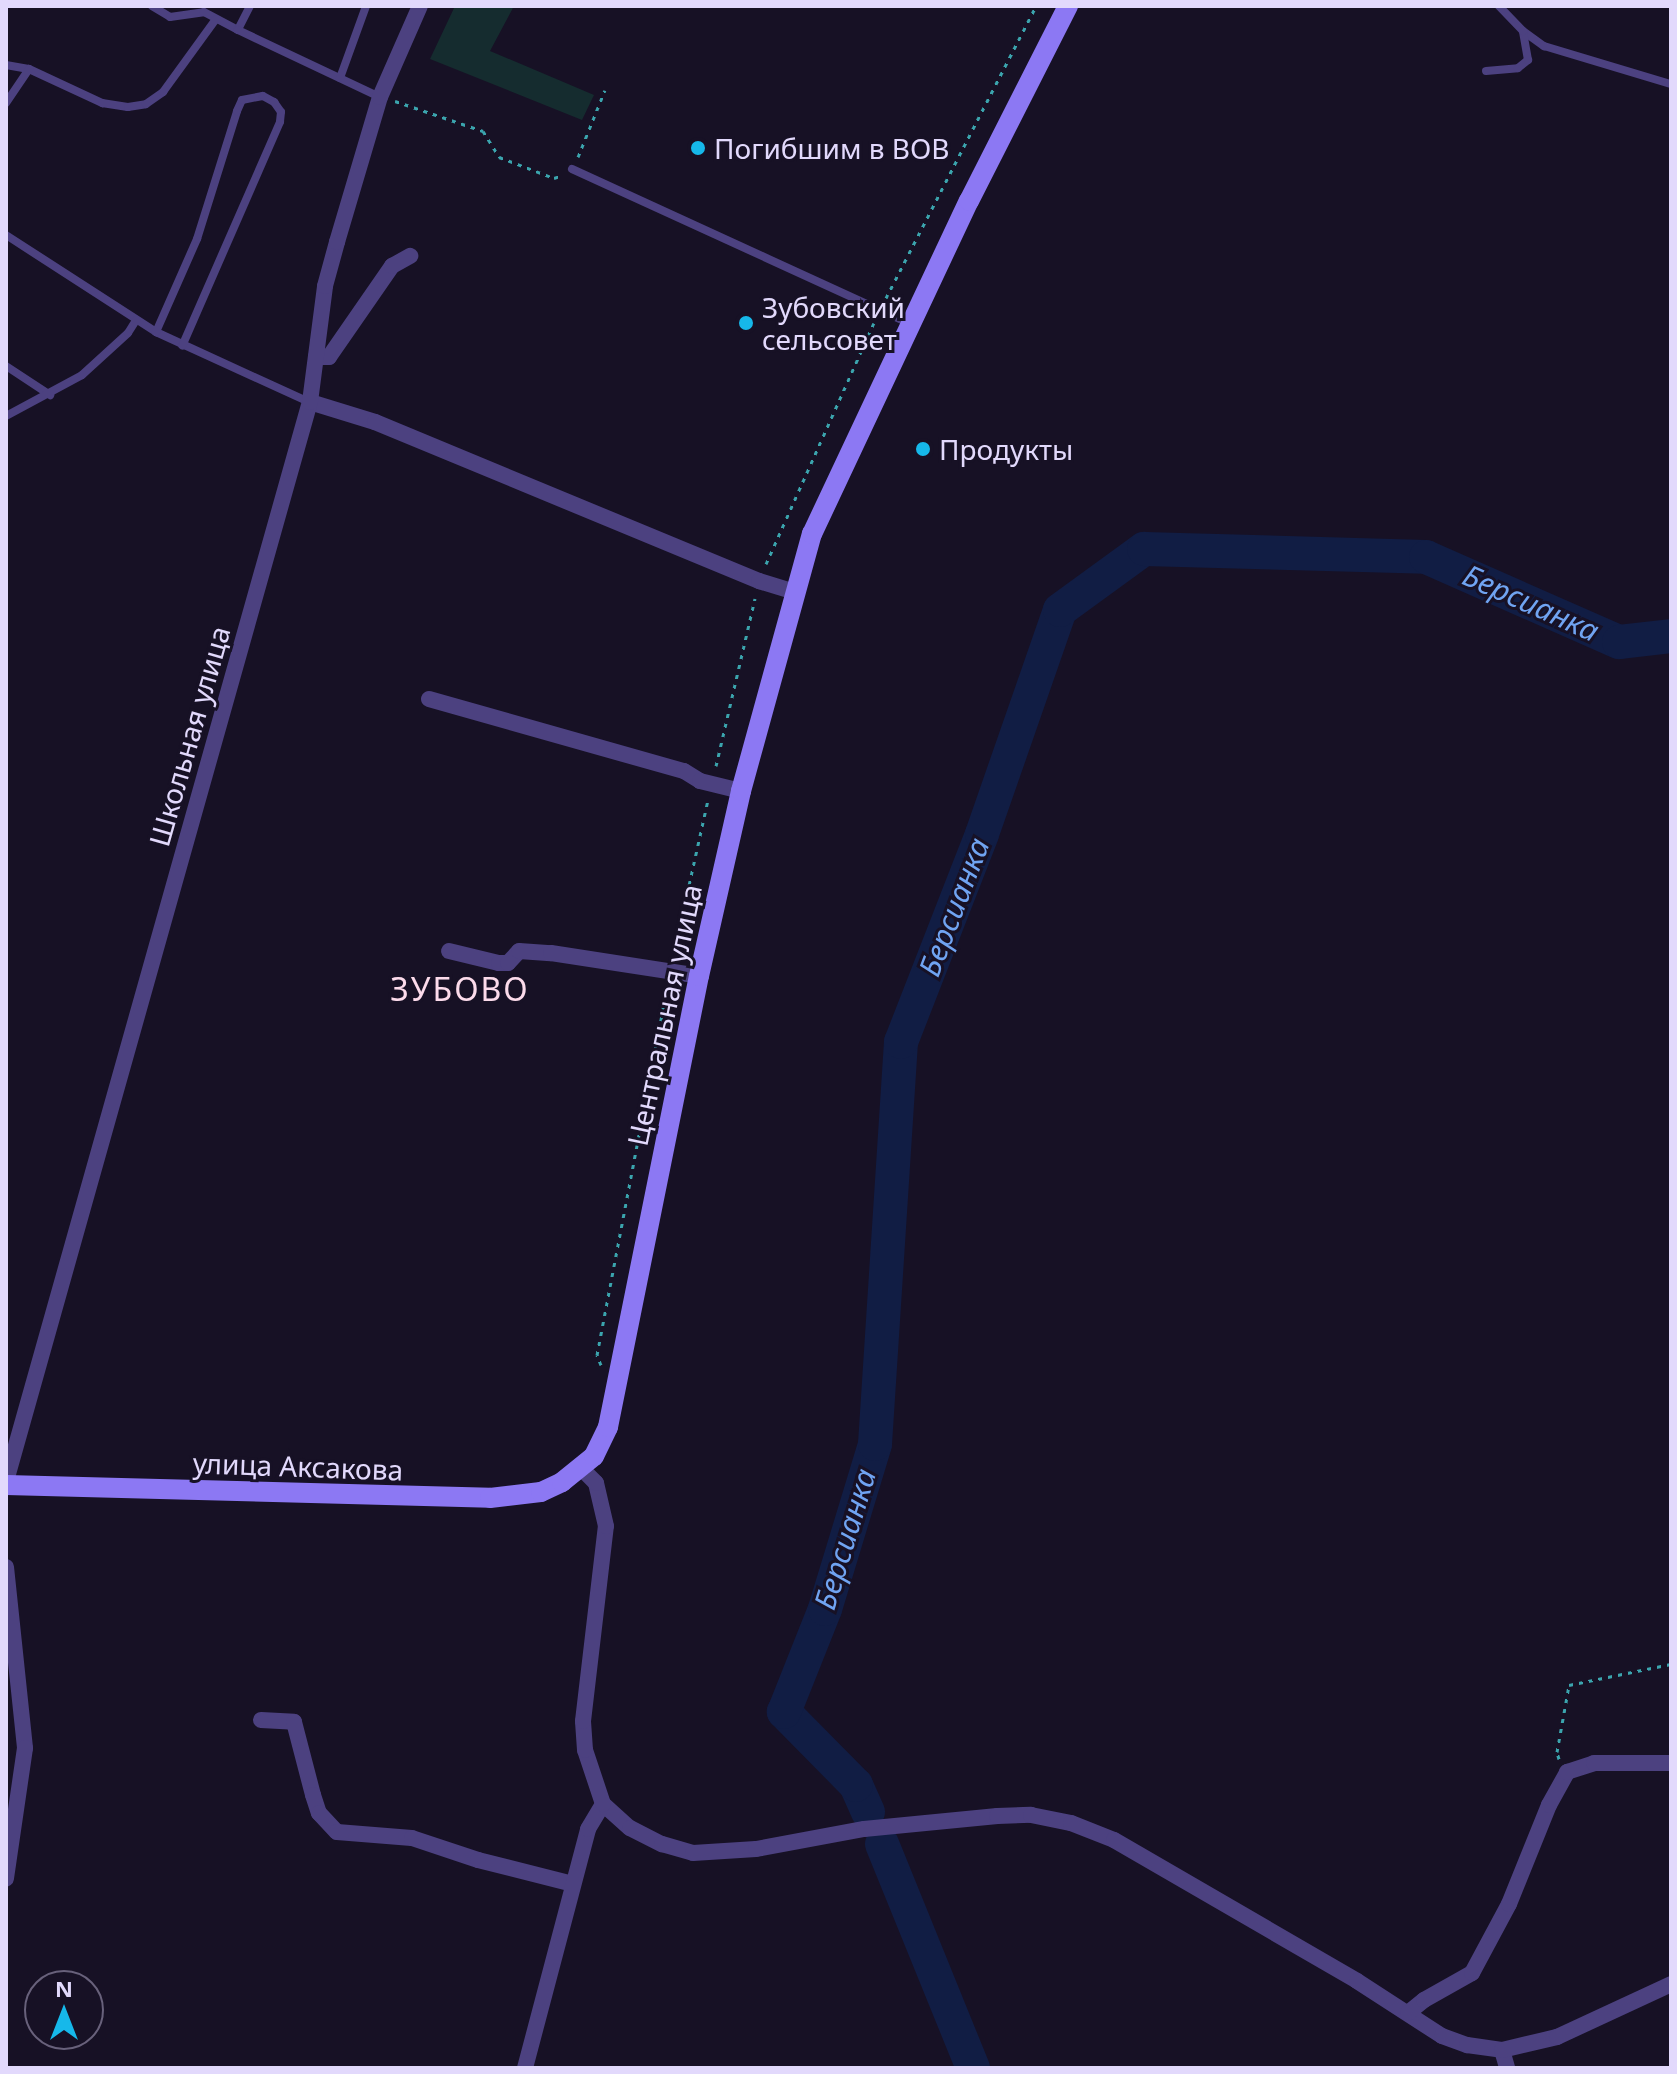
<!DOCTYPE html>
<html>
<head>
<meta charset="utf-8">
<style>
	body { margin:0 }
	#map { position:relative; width:1677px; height:2074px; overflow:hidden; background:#171125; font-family:"Noto Sans",sans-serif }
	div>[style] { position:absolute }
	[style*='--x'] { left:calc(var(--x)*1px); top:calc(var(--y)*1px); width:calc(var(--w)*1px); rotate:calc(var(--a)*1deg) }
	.green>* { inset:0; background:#152c2f }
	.river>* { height:34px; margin:-17px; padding:0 17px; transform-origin:17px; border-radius:17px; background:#111d44 }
	.path>* { height:3px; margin-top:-1.5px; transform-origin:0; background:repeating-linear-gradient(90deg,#3ba5ae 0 4px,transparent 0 10px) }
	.lane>* { height:8px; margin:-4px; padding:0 4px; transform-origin:4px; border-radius:4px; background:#4c4180 }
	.street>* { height:16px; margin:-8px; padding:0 8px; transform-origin:8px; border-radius:8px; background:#4c4180 }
	.secondary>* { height:20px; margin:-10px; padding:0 10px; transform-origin:10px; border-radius:10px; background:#8c78f3 }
	.dots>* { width:22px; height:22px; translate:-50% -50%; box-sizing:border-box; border:4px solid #171125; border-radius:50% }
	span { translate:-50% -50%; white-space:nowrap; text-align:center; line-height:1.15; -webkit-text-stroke:6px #171125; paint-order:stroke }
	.poi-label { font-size:28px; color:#e2d9fc }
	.left { translate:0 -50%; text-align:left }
	.street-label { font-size:28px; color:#e2d9fc }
	.water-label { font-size:30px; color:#70a4f2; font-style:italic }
	.quarter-label { font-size:32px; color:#fcdbeb; letter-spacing:2px }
	.frame { position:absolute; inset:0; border:8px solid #e2d9fc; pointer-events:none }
	.north { position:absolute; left:24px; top:1970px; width:80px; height:80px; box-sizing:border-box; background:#171125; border:2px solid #68617b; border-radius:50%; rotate:0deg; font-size:22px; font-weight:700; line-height:32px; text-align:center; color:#e2d9fc }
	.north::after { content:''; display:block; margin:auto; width:28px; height:36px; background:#16b8ea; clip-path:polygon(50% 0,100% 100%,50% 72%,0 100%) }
</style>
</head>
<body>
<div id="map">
	<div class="green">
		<div style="clip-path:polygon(455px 6px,514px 6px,490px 51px,594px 95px,582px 120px,430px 59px)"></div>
	</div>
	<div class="river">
		<div style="--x:868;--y:1812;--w:30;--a:-114"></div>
		<div style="--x:856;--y:1785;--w:103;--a:-134.6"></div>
		<div style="--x:784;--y:1712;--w:111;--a:-68.3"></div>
		<div style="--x:825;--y:1609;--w:172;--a:-73.1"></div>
		<div style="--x:875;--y:1444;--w:403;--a:-86.3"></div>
		<div style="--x:901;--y:1042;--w:223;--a:-68.7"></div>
		<div style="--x:982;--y:834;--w:237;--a:-70.8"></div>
		<div style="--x:1060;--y:610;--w:104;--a:-36"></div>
		<div style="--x:1144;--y:549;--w:282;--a:1.6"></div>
		<div style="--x:1426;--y:557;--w:211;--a:23.8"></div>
		<div style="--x:1619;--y:642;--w:52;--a:-6.6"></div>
		<div style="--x:882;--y:1844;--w:242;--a:67.9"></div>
	</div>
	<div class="path">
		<div style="--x:395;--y:101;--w:93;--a:18.8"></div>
		<div style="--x:483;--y:131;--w:31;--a:58"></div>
		<div style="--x:499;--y:157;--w:59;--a:20.9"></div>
		<div style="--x:554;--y:178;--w:6;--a:-18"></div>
		<div style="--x:578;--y:157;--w:72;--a:-68.1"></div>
		<div style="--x:886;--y:298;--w:328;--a:-62.8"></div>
		<div style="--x:766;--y:564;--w:264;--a:-65.9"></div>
		<div style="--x:716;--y:766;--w:172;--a:-76.9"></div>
		<div style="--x:674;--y:953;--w:157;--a:-77.5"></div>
		<div style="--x:601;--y:1365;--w:11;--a:-112"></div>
		<div style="--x:597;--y:1355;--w:374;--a:-79.2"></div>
		<div style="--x:1559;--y:1759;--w:7;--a:-106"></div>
		<div style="--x:1557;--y:1752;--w:68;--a:-79.8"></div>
		<div style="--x:1569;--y:1685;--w:104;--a:-11.6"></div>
	</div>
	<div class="lane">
		<div style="--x:152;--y:6;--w:21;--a:31"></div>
		<div style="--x:170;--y:17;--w:34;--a:-8"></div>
		<div style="--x:204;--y:12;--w:38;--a:28"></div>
		<div style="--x:250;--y:6;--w:27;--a:117"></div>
		<div style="--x:238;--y:30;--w:157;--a:25.3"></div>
		<div style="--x:1523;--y:31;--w:26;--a:36"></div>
		<div style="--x:1544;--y:46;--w:133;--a:16.7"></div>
		<div style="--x:6;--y:65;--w:23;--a:10"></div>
		<div style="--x:29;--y:69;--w:81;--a:25"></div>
		<div style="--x:102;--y:103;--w:26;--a:9"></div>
		<div style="--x:128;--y:107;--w:18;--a:-9"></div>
		<div style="--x:146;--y:104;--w:21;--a:-35"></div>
		<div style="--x:163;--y:92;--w:90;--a:-54"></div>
		<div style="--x:1486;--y:71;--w:32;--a:-5"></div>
		<div style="--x:1518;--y:68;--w:13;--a:-39"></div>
		<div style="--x:1528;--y:60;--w:29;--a:-100"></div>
		<div style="--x:1523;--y:31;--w:35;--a:-134"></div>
		<div style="--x:340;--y:78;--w:77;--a:-70.1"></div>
		<div style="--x:6;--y:103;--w:41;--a:-55.9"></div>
		<div style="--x:572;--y:169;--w:372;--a:24.6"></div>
		<div style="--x:6;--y:235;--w:179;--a:32.9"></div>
		<div style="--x:156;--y:332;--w:168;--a:24.6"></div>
		<div style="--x:156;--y:332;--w:102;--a:-66.2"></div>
		<div style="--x:197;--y:239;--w:134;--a:-72.6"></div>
		<div style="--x:237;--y:111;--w:12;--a:-66"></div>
		<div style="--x:242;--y:100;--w:21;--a:-11"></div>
		<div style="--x:263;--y:96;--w:13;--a:29"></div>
		<div style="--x:274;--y:102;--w:12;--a:55"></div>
		<div style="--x:281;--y:112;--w:10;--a:96"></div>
		<div style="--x:280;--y:122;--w:244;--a:113.6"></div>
		<div style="--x:6;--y:366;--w:53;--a:33.4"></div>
		<div style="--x:6;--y:416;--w:86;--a:-28.3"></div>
		<div style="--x:82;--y:375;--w:62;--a:-42.4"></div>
		<div style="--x:128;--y:333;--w:15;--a:-58"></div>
	</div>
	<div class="street">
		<div style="--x:316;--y:357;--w:13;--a:0"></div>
		<div style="--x:329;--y:357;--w:111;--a:-55.3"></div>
		<div style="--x:392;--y:266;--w:21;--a:-29"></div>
		<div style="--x:310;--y:402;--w:68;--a:17.1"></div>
		<div style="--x:375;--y:422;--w:416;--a:22.5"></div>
		<div style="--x:759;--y:581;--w:38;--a:17"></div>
		<div style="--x:429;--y:699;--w:265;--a:15.8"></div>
		<div style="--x:684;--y:771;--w:19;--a:32"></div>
		<div style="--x:700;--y:781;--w:42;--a:13.7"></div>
		<div style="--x:449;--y:951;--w:51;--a:13.5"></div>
		<div style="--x:499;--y:963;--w:9;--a:0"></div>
		<div style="--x:508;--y:963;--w:16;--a:-47"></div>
		<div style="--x:519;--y:951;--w:32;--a:4"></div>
		<div style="--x:551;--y:953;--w:150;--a:8.8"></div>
		<div style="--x:6;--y:1481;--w:1121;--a:-74.27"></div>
		<div style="--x:310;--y:402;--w:117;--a:-82.6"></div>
		<div style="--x:325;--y:286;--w:46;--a:-74.7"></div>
		<div style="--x:337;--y:242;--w:151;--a:-73.5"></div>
		<div style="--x:380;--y:97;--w:99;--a:-66.3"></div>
		<div style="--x:6;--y:1567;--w:182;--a:84"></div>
		<div style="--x:25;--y:1748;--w:132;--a:98.3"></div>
		<div style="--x:261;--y:1720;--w:33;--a:3"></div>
		<div style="--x:294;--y:1722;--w:75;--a:75.4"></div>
		<div style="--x:313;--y:1795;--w:19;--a:72"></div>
		<div style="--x:319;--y:1813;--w:26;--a:47"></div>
		<div style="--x:337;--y:1832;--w:75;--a:4.6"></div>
		<div style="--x:412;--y:1838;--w:70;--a:18.4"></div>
		<div style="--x:478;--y:1860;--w:98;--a:14.2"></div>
		<div style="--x:603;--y:1804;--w:36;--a:42"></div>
		<div style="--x:630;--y:1828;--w:36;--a:27"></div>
		<div style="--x:662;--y:1844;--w:32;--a:16"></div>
		<div style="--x:693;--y:1853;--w:63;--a:-3.6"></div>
		<div style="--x:756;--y:1849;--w:110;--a:-10.5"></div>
		<div style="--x:864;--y:1829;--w:134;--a:-5.6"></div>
		<div style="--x:997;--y:1816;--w:34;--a:-2"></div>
		<div style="--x:1031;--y:1815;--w:41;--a:11.3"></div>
		<div style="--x:1071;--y:1823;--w:46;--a:21.6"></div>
		<div style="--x:1114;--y:1840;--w:281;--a:30.1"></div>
		<div style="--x:1357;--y:1981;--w:101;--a:32.9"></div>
		<div style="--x:1442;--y:2036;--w:27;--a:20"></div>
		<div style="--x:1467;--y:2045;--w:35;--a:8"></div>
		<div style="--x:1502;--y:2050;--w:19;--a:74"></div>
		<div style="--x:1408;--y:2013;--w:21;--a:-39"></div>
		<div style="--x:1424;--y:2000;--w:55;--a:-29.4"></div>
		<div style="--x:1472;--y:1973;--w:78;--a:-61.8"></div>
		<div style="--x:1509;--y:1904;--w:107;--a:-68"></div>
		<div style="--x:1549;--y:1805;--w:38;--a:-61"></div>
		<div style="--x:1567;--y:1772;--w:28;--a:-18"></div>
		<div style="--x:1594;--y:1763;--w:77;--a:0"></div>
		<div style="--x:1502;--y:2050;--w:57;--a:-13.3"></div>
		<div style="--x:1557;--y:2037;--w:126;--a:-24.9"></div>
		<div style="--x:525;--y:2068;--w:247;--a:-75.2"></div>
		<div style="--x:588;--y:1829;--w:29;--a:-59"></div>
		<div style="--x:603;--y:1804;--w:57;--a:-108.4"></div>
		<div style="--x:585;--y:1750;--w:29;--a:-94"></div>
		<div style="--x:583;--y:1721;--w:196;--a:-83.3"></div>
		<div style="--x:606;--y:1526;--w:44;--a:-103.1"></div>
		<div style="--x:596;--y:1483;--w:21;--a:-135"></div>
	</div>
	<div class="secondary">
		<div style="--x:6;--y:1485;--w:484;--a:1.5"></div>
		<div style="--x:490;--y:1498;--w:51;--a:-6.7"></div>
		<div style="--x:541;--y:1492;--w:23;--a:-25"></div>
		<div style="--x:562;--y:1482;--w:41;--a:-39.1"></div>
		<div style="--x:594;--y:1456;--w:32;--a:-64"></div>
		<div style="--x:608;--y:1427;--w:460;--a:-78.6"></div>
		<div style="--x:699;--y:976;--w:190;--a:-77.2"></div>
		<div style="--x:741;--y:791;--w:267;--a:-74.6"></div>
		<div style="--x:812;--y:534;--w:368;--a:-64.8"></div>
		<div style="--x:969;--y:201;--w:219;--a:-63.1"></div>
	</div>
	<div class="dots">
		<div style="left:698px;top:148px;background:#16b8ea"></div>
		<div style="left:746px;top:323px;background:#16b8ea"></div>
		<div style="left:923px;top:449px;background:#16b8ea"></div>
	</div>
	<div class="poi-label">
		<span class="left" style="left:714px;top:148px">Погибшим в ВОВ</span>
		<span class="left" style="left:762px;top:323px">Зубовский<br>сельсовет</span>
		<span class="left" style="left:939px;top:449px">Продукты</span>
	</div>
	<div class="street-label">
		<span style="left:189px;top:736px;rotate:-74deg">Школьная улица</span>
		<span style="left:664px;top:1015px;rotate:-78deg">Центральная улица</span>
		<span style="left:298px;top:1466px;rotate:2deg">улица Аксакова</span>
	</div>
	<div class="water-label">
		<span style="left:1531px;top:603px;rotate:24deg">Берсианка</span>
		<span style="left:954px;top:907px;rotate:-69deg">Берсианка</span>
		<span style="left:845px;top:1539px;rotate:-73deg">Берсианка</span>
	</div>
	<div class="quarter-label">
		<span style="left:460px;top:989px">ЗУБОВО</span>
	</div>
	<div class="frame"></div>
	<div class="north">N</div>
</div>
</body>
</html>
